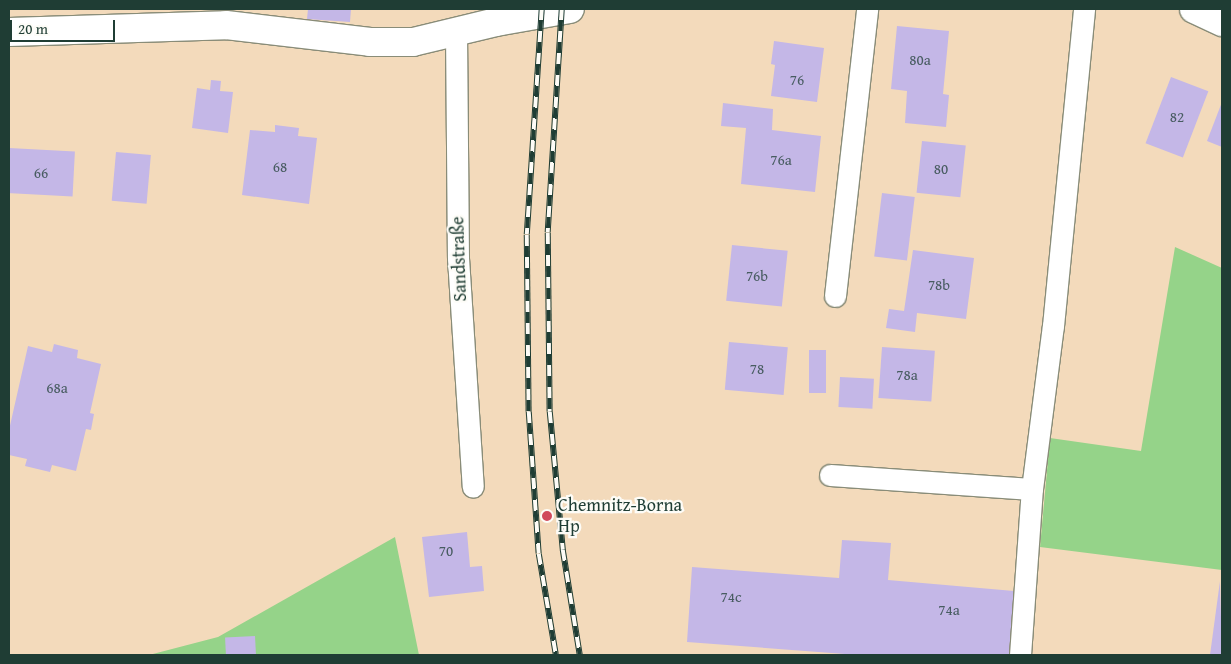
<!DOCTYPE html>
<html>
<head>
<meta charset="utf-8">
<style>
	body { margin:0 }
	#map { position:relative; width:1231px; height:664px; overflow:hidden; background:#f3dabb; font-family:"Gentium Book Plus",serif }
	div>[style] { position:absolute }
	[style*='--x'] { left:calc(var(--x)*1px); top:calc(var(--y)*1px); width:calc(var(--w)*1px); rotate:calc(var(--a)*1deg) }
	.green>* { inset:0; background:#95d389 }
	.building>* { inset:0; background:#c4b7e7; transform-origin:0 0 }
	.roads { filter:drop-shadow(1px 0 #898c78) drop-shadow(-1px 0 #898c78) drop-shadow(0 1px #898c78) drop-shadow(0 -1px #898c78) }
	.service>* { height:21px; margin:-10.5px; padding:0 10.5px; transform-origin:10.5px; border-radius:10.5px; background:#fff }
	.minor>* { height:28px; margin:-14px; padding:0 14px; transform-origin:14px; border-radius:14px; background:#fff }
	.rail>* { height:5.5px; margin-top:-2.75px; transform-origin:0; background:repeating-linear-gradient(90deg,#fdfcf7 0 11px,#1f3d34 0 22px); box-sizing:border-box; border-block:1px solid #1f3d34 }
	.dots>* { width:14px; height:14px; translate:-50% -50%; box-sizing:border-box; border:2px solid #fdfcf7; border-radius:50% }
	span { translate:-50% -50%; white-space:nowrap; text-align:center; line-height:1.15; -webkit-text-stroke:4.5px #fdfcf7; paint-order:stroke }
	.number-label { font-size:15px; color:#485c61 }
	.number-label span { -webkit-text-stroke-width:0 }
	.street-label { font-size:18px; color:#1f3d34 }
	.poi-label { font-size:18px; color:#1f3d34 }
	.left { translate:0 -50%; text-align:left }
	.frame { position:absolute; inset:0; border:10px solid #1f3d34; pointer-events:none }
	.scale { position:absolute; left:10px; top:20px; width:105px; height:22px; box-sizing:border-box; border:2px solid #1f3d34; border-top:0; padding-left:6px; font-size:15px; line-height:18px; white-space:nowrap; color:#1f3d34; -webkit-text-stroke:4px #fdfcf7; paint-order:stroke }
</style>
</head>
<body>
<div id="map">
	<div class="green">
		<div style="clip-path:polygon(1175px 247px,1222px 268px,1222px 570px,1040px 547px,1050px 438px,1141px 451px)"></div>
		<div style="clip-path:polygon(395px 537px,419px 655px,149px 655px,218px 637px)"></div>
	</div>
	<div class="building">
		<div style="clip-path:polygon(308px 9px,351px 9px,350px 22px,307px 19px)"></div>
		<div style="clip-path:polygon(897px 26px,949px 31px,943px 94px,949px 95px,946px 127px,905px 123px,907px 91px,891px 89px)"></div>
		<div style="clip-path:polygon(774px 41px,824px 48px,817px 102px,771px 96px,775px 65px,771px 64px)"></div>
		<div style="left:1171px;top:77px;width:40px;height:71px;rotate:21deg"></div>
		<div style="clip-path:polygon(211px 80px,221px 81px,220px 91px,233px 92px,228px 133px,192px 128px,197px 88px,210px 90px)"></div>
		<div style="clip-path:polygon(1222px 102px,1222px 147px,1207px 141px)"></div>
		<div style="clip-path:polygon(723px 103px,773px 109px,772px 130px,821px 136px,815px 192px,741px 184px,746px 128px,721px 126px)"></div>
		<div style="clip-path:polygon(275px 125px,299px 128px,298px 136px,317px 138px,309px 204px,242px 195px,250px 130px,275px 132px)"></div>
		<div style="left:922px;top:141px;width:44px;height:52px;rotate:6deg"></div>
		<div style="left:9px;top:148px;width:66px;height:45px;rotate:3deg"></div>
		<div style="left:116px;top:152px;width:35px;height:49px;rotate:5deg"></div>
		<div style="left:882px;top:193px;width:33px;height:64px;rotate:7deg"></div>
		<div style="left:732px;top:245px;width:56px;height:56px;rotate:6deg"></div>
		<div style="clip-path:polygon(913px 250px,974px 258px,966px 319px,917px 313px,915px 332px,886px 328px,889px 309px,904px 311px)"></div>
		<div style="left:729px;top:342px;width:59px;height:48px;rotate:5deg"></div>
		<div style="clip-path:polygon(54px 344px,78px 350px,77px 358px,101px 364px,90px 413px,94px 414px,91px 430px,86px 429px,76px 471px,52px 465px,50px 472px,25px 466px,27px 459px,9px 455px,9px 430px,28px 346px,52px 352px)"></div>
		<div style="left:882px;top:347px;width:53px;height:51px;rotate:4deg"></div>
		<div style="left:809px;top:350px;width:17px;height:43px"></div>
		<div style="left:840px;top:377px;width:34px;height:30px;rotate:3deg"></div>
		<div style="clip-path:polygon(467px 532px,470px 567px,482px 566px,484px 591px,429px 597px,422px 537px)"></div>
		<div style="clip-path:polygon(842px 540px,891px 543px,888px 580px,1014px 591px,1009px 655px,858px 655px,687px 642px,692px 567px,839px 578px)"></div>
		<div style="clip-path:polygon(1220px 581px,1222px 655px,1210px 655px)"></div>
		<div style="left:255px;top:636px;width:19px;height:30px;rotate:87deg"></div>
	</div>
	<div class="roads">
		<div class="service">
			<div style="--x:456;--y:31;--w:227;--a:89.5"></div>
			<div style="--x:458;--y:258;--w:229;--a:86.3"></div>
			<div style="--x:835;--y:296;--w:289;--a:-83.6"></div>
			<div style="--x:830;--y:475;--w:202;--a:4"></div>
			<div style="--x:1032;--y:489;--w:164;--a:-82.7"></div>
			<div style="--x:1053;--y:326;--w:319;--a:-84.4"></div>
			<div style="--x:1020;--y:655;--w:166;--a:-85.9"></div>
		</div>
		<div class="minor">
			<div style="--x:1194;--y:9;--w:31;--a:25"></div>
			<div style="--x:9;--y:32;--w:217;--a:-1.8"></div>
			<div style="--x:226;--y:25;--w:145;--a:6.7"></div>
			<div style="--x:370;--y:42;--w:43;--a:0"></div>
			<div style="--x:413;--y:42;--w:85;--a:-13.5"></div>
			<div style="--x:496;--y:22;--w:75;--a:-10"></div>
		</div>
	</div>
	<div class="rail">
		<div style="--x:542;--y:9;--w:226;--a:93.8"></div>
		<div style="--x:527;--y:235;--w:177;--a:89.4"></div>
		<div style="--x:529;--y:412;--w:142;--a:86"></div>
		<div style="--x:539;--y:554;--w:102;--a:80.4"></div>
		<div style="--x:562;--y:9;--w:224;--a:93.6"></div>
		<div style="--x:548;--y:233;--w:179;--a:89.4"></div>
		<div style="--x:550;--y:412;--w:139;--a:84.6"></div>
		<div style="--x:563;--y:550;--w:106;--a:80.8"></div>
	</div>
	<div class="dots">
		<div style="left:547px;top:516px;background:#d1495b"></div>
	</div>
	<div class="number-label">
		<span style="left:920px;top:60px">80a</span>
		<span style="left:797px;top:80px">76</span>
		<span style="left:1177px;top:117px">82</span>
		<span style="left:781px;top:160px">76a</span>
		<span style="left:280px;top:167px">68</span>
		<span style="left:941px;top:169px">80</span>
		<span style="left:41px;top:173px">66</span>
		<span style="left:757px;top:276px">76b</span>
		<span style="left:939px;top:285px">78b</span>
		<span style="left:757px;top:369px">78</span>
		<span style="left:907px;top:375px">78a</span>
		<span style="left:57px;top:388px">68a</span>
		<span style="left:446px;top:551px">70</span>
		<span style="left:731px;top:597px">74c</span>
		<span style="left:949px;top:610px">74a</span>
	</div>
	<div class="street-label">
		<span style="left:459px;top:259px;rotate:-92deg">Sandstraße</span>
	</div>
	<div class="poi-label">
		<span class="left" style="left:558px;top:516px">Chemnitz-Borna<br>Hp</span>
	</div>
	<div class="frame"></div>
	<div class="scale">20 m</div>
</div>
</body>
</html>
